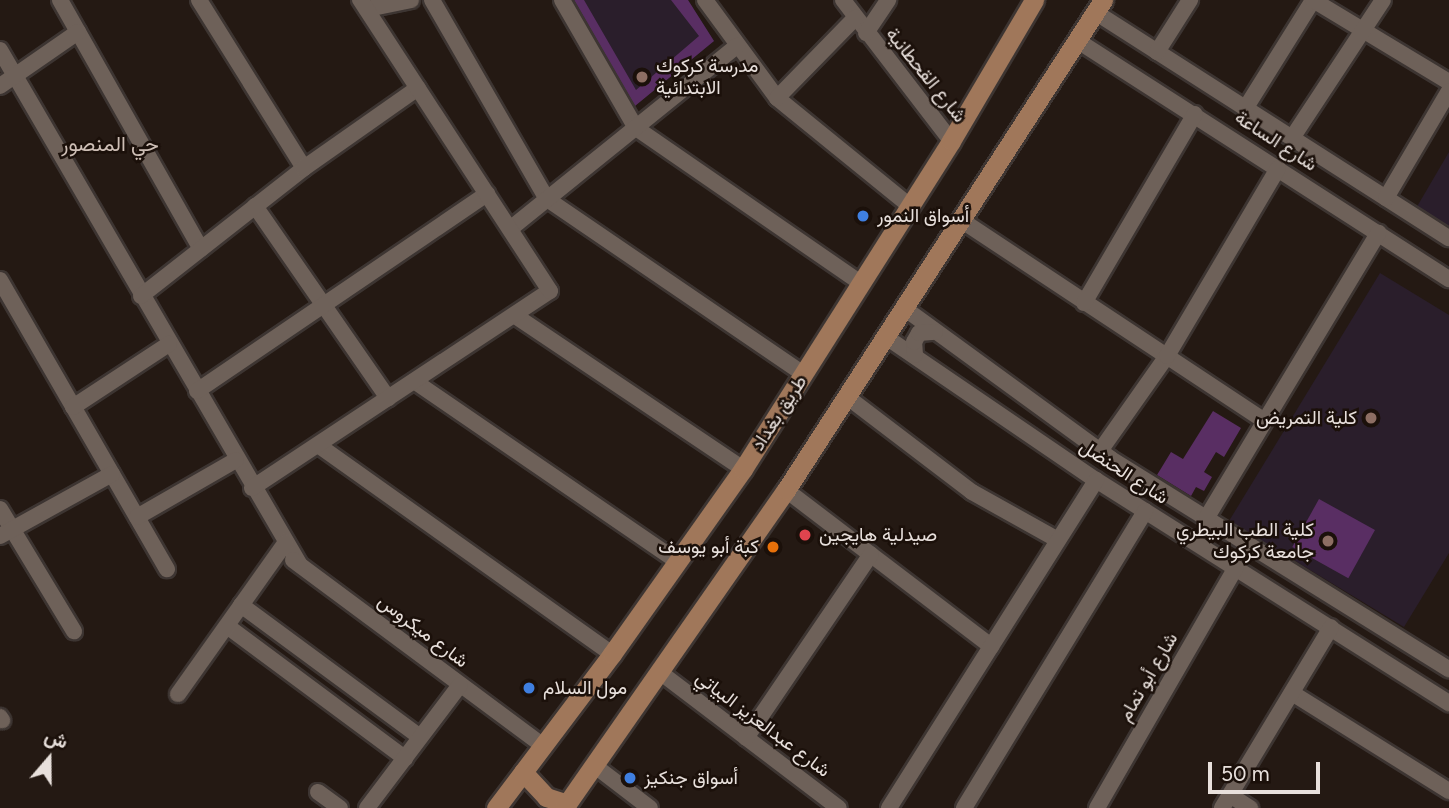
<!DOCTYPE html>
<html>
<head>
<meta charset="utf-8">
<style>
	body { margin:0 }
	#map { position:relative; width:1449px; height:808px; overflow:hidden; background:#241913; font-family:Figtree,Vazirmatn,sans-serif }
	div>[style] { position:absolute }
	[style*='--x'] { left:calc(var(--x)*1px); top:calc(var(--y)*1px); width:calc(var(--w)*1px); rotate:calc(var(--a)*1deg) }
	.education>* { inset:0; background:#2a1e2b }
	.building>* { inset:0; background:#592e63; transform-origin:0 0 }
	.roads { filter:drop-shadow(2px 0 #3d3532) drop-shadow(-2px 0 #3d3532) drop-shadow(0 2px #3d3532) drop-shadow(0 -2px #3d3532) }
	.minor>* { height:16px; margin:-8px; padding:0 8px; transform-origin:8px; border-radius:8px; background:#6e6159 }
	.major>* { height:19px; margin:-9.5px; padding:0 9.5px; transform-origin:9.5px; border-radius:9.5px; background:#a0775a }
	.dots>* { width:19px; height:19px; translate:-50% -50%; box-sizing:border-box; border:4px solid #1b100a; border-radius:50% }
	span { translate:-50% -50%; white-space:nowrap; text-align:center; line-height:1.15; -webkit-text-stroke:5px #1b100a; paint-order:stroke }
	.poi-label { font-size:19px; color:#e8e0dc }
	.left { translate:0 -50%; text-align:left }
	.right { translate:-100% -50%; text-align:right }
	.street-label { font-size:19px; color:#e8e0dc }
	.neighbourhood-label { font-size:21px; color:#cdbeb5 }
	.north { position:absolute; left:14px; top:724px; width:70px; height:70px; -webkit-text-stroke:5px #1b100a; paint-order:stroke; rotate:20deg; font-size:19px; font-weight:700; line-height:28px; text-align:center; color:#e8e0dc }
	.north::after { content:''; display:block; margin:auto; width:24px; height:32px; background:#e8e0dc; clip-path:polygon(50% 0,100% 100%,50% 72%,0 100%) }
	.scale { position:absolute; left:1208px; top:762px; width:112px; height:32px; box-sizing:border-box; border:4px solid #e8e0dc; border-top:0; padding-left:9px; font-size:21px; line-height:24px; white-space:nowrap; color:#e8e0dc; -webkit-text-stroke:5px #1b100a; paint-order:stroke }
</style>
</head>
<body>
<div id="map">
	<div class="education">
		<div style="clip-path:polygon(569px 0,688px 0,714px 41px,631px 109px)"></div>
		<div style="clip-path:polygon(1449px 152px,1449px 231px,1415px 210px)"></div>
		<div style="clip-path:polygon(1380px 273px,1449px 315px,1449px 553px,1404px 627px,1229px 521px)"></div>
	</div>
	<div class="building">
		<div style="clip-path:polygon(574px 0,584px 0,636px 90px,699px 36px,671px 0,688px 0,714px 41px,635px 106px)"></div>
		<div style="clip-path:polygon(1213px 411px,1241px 428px,1224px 457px,1216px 452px,1204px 472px,1212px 477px,1204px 491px,1196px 487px,1191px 496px,1157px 475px,1171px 452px,1183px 459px)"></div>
		<div style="left:1319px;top:499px;width:64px;height:55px;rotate:29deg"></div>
	</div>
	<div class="roads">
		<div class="minor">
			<div style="--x:60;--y:0;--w:286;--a:60.5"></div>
			<div style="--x:199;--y:0;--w:198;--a:58"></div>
			<div style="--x:432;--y:0;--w:230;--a:60"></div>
			<div style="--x:547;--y:199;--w:311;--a:34.3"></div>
			<div style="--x:562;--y:0;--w:148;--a:60"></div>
			<div style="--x:636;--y:128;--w:273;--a:34.6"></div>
			<div style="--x:705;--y:0;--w:122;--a:53.7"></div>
			<div style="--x:777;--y:98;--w:171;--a:39.1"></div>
			<div style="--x:843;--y:0;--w:178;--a:52.5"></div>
			<div style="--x:367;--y:9;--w:45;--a:-11.6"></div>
			<div style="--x:1095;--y:12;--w:420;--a:32.6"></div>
			<div style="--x:866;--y:33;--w:40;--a:-56"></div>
			<div style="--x:1078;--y:41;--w:441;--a:32.7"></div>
			<div style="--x:0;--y:50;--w:596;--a:59.78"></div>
			<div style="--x:1157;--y:52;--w:62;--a:-57.6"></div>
			<div style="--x:0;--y:86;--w:95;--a:-34.7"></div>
			<div style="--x:777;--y:98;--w:112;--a:-45.7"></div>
			<div style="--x:1245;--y:109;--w:128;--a:-58"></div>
			<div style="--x:1313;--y:0;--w:159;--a:31.1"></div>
			<div style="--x:1292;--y:138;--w:165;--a:-56.6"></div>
			<div style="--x:1386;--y:198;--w:124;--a:-59.5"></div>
			<div style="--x:255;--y:206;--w:234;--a:55.3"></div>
			<div style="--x:961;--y:220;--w:364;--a:33.5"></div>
			<div style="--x:510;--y:229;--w:292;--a:-38.9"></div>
			<div style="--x:0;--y:280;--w:334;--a:60"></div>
			<div style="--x:141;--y:296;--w:207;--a:-38.1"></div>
			<div style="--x:304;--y:168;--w:139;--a:-35.1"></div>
			<div style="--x:1084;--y:303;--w:219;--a:-59.6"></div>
			<div style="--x:904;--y:308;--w:256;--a:36.1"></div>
			<div style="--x:1111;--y:459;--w:398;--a:31.9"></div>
			<div style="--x:514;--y:315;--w:276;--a:33.9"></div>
			<div style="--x:886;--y:337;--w:254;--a:34.3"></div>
			<div style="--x:1096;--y:480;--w:418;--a:32.3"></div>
			<div style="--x:915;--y:355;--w:13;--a:-94"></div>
			<div style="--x:914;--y:342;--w:10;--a:-61"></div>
			<div style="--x:919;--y:333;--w:16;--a:-4"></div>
			<div style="--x:414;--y:381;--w:320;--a:34.4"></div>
			<div style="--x:197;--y:391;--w:351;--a:-34.2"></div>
			<div style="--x:846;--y:396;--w:158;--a:37.3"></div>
			<div style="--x:972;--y:492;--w:98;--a:29.2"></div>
			<div style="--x:73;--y:407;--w:115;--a:-33.3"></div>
			<div style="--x:318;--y:445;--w:361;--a:35.4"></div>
			<div style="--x:1100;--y:451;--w:116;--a:-54.8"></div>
			<div style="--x:1167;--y:356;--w:218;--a:-59.4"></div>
			<div style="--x:252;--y:488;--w:357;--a:-33.5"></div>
			<div style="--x:550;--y:291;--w:348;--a:-123.1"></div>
			<div style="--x:786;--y:490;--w:258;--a:37.3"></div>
			<div style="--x:0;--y:509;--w:143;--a:58.8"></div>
			<div style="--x:137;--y:517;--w:114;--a:-29.9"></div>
			<div style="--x:1207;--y:517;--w:332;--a:-58.9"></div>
			<div style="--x:0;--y:536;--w:128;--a:-29"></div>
			<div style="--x:293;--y:560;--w:310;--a:36.6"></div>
			<div style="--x:241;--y:605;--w:222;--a:36.4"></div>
			<div style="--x:227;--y:626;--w:222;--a:36.6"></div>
			<div style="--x:661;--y:673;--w:223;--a:37.2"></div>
			<div style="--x:1292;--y:693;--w:185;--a:32"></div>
			<div style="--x:178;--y:694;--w:186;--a:-54.6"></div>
			<div style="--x:0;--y:717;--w:4;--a:56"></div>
			<div style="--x:746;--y:738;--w:222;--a:-55.8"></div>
			<div style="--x:595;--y:766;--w:69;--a:37.4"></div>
			<div style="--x:318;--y:792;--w:27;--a:36"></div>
			<div style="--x:1230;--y:795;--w:24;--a:33"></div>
			<div style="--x:367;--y:808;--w:154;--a:-52.9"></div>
			<div style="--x:889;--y:808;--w:388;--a:-57.7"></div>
			<div style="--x:964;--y:808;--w:348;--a:-58.6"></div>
			<div style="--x:1097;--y:808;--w:278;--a:-60"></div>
			<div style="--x:1222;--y:808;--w:211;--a:-58.9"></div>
		</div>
		<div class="major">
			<div style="--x:523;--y:772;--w:34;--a:47"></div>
			<div style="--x:546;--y:797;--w:22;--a:18"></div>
			<div style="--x:496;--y:808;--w:193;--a:-53"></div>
			<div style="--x:612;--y:654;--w:227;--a:-54.7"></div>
			<div style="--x:743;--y:469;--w:388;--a:-57.6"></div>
			<div style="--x:951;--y:141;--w:164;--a:-59.5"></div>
			<div style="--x:564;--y:808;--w:388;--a:-55.1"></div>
			<div style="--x:786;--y:490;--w:584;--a:-57.1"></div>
		</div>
	</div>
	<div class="dots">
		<div style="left:642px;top:77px;background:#8d6e63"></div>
		<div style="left:863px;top:216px;background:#3f7fe0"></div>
		<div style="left:1371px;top:418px;background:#8d6e63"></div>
		<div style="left:805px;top:535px;background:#e0444e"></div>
		<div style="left:1328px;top:541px;background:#8d6e63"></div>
		<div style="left:773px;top:547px;background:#e8710a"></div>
		<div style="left:529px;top:688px;background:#3f7fe0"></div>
		<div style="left:630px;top:778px;background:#3f7fe0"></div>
	</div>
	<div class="poi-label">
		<span class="left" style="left:656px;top:77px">مدرسة كركوك<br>الابتدائية</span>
		<span class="left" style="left:877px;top:216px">أسواق النمور</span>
		<span class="right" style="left:1357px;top:418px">كلية التمريض</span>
		<span class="right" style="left:1314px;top:541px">كلية الطب البيطري<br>جامعة كركوك</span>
		<span class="left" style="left:819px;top:535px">صيدلية هايجين</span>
		<span class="right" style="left:759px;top:547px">كبة أبو يوسف</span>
		<span class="left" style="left:543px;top:688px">مول السلام</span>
		<span class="left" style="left:644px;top:778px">أسواق جنكيز</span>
	</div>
	<div class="street-label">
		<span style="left:926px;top:75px;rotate:51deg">شارع القحطانية</span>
		<span style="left:1276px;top:141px;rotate:33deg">شارع الساعة</span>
		<span style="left:779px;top:413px;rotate:-57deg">طريق بغداد</span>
		<span style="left:1124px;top:472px;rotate:33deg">شارع الحنضل</span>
		<span style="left:423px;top:631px;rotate:37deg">شارع ميكروس</span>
		<span style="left:1148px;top:677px;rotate:-60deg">شارع أبو تمام</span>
		<span style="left:763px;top:724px;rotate:37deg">شارع عبدالعزيز البياتي</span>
	</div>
	<div class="neighbourhood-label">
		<span style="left:110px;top:144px">حي المنصور</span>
	</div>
	<div class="north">ش</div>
	<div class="scale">50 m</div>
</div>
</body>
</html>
